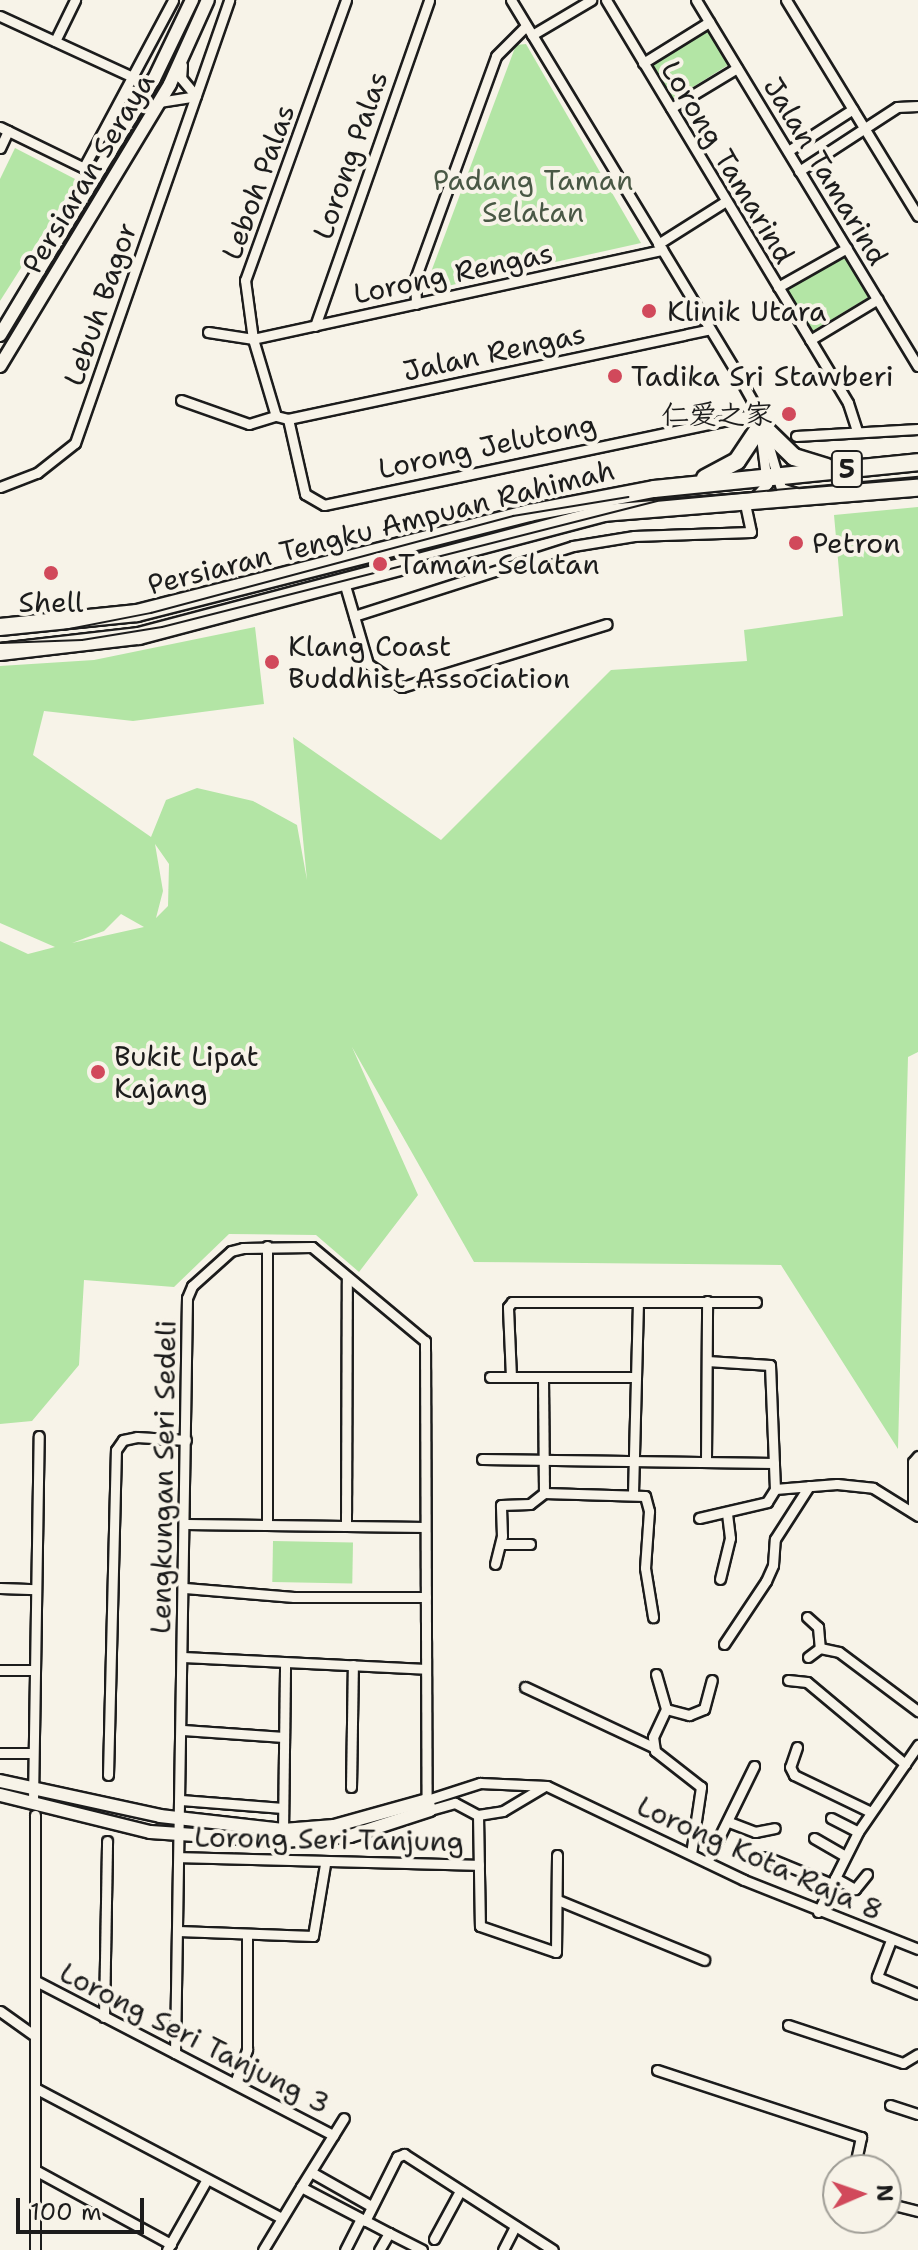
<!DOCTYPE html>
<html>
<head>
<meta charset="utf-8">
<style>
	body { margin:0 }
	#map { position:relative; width:918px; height:2250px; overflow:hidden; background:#f7f3e8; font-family:"Shantell Sans","LXGW WenKai TC",sans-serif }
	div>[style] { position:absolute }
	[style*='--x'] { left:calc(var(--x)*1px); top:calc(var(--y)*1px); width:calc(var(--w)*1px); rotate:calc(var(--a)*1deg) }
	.green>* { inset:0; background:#b3e5a5; transform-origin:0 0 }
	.roads { filter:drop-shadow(2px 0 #1c1c1c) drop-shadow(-2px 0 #1c1c1c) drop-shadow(0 2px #1c1c1c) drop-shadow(0 -2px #1c1c1c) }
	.street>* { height:9px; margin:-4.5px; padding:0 4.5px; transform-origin:4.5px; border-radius:4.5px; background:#f7f3e8 }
	.secondary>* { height:12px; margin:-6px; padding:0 6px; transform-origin:6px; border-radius:6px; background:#f7f3e8 }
	.highway>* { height:16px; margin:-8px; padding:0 8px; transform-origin:8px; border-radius:8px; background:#f7f3e8 }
	.tram>* { height:2px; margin:-1px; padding:0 1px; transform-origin:1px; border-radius:1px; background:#1c1c1c }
	.dots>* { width:22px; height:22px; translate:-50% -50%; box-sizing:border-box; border:4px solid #f7f3e8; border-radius:50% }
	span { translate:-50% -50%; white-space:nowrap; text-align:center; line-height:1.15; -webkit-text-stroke:8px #f7f3e8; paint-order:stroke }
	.shield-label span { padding:2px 6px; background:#f7f3e8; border:2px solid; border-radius:6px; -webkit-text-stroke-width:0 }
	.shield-label { font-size:26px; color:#1c1c1c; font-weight:700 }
	.street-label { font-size:28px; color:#1c1c1c }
	.park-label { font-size:28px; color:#495845 }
	.poi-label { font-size:28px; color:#1c1c1c }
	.left { translate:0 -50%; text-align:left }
	.right { translate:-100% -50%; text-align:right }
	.north { position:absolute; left:822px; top:2154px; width:80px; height:80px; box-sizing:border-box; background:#f7f3e8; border:2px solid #9f9d96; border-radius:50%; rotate:88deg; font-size:22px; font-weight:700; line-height:32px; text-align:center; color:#1c1c1c }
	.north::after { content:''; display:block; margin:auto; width:28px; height:36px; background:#d1495b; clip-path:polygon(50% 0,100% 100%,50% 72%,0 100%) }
	.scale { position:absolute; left:16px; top:2198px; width:128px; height:36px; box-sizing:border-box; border:4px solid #1c1c1c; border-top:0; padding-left:10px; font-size:24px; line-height:28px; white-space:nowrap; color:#1c1c1c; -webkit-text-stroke:6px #f7f3e8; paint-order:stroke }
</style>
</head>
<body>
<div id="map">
	<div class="green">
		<div style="left:706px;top:27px;width:44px;height:69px;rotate:58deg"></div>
		<div style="clip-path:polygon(526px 44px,641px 243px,434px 289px,428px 280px,516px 45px)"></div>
		<div style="clip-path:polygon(15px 148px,77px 180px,0 301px,0 179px)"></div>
		<div style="left:845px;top:253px;width:50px;height:71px;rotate:59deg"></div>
		<div style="clip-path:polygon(evenodd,918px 507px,918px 1052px,908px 1057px,898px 1449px,781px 1265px,474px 1262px,352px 1047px,418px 1195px,359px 1272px,316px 1235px,229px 1234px,174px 1287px,84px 1280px,79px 1365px,32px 1421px,0 1424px,0 941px,28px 954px,55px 947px,0 923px,0 666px,94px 660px,255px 627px,264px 704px,133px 721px,44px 711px,33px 755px,151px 837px,166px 800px,197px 788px,253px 801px,297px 825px,307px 880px,293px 737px,441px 840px,611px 670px,747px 661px,744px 630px,843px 616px,834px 515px,918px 507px,155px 844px,169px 864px,168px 906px,156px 918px,163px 891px,155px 844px,918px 507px,121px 914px,144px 927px,72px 943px,104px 931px,121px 914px)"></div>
		<div style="left:273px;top:1541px;width:80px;height:41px;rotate:1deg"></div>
	</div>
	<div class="roads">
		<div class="street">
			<div style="--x:346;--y:0;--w:298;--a:109.8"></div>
			<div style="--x:245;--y:280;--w:60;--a:82.3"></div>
			<div style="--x:253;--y:339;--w:80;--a:73.4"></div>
			<div style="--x:276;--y:416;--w:12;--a:14"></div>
			<div style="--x:288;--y:419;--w:431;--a:-12"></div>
			<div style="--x:511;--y:0;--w:430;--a:58.8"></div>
			<div style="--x:734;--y:368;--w:51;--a:60.9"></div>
			<div style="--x:759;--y:413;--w:78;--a:73.7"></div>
			<div style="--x:781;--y:488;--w:16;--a:18"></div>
			<div style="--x:606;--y:0;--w:470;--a:59"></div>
			<div style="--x:848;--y:403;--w:29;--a:72"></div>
			<div style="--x:696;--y:0;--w:428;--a:58.8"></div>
			<div style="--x:786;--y:0;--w:253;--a:58.6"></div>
			<div style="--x:0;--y:16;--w:149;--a:24.7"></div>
			<div style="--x:135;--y:78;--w:20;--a:60"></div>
			<div style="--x:532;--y:35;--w:69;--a:-30.7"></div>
			<div style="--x:55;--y:41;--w:46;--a:-64"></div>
			<div style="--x:643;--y:63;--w:78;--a:-31.8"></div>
			<div style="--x:182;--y:65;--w:13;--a:94"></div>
			<div style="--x:181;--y:78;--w:23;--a:50"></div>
			<div style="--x:159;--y:102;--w:37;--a:-9"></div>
			<div style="--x:671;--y:108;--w:77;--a:-31.2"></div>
			<div style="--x:0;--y:127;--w:108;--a:25.9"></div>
			<div style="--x:0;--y:148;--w:19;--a:-65"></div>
			<div style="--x:788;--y:151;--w:77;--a:-32.9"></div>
			<div style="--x:84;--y:167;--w:189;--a:-61.9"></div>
			<div style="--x:799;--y:171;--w:117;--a:-33.1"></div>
			<div style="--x:897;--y:107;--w:21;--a:-3"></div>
			<div style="--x:658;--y:244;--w:80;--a:-32.3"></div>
			<div style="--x:778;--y:287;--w:79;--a:-29.5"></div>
			<div style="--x:416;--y:304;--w:25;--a:-92"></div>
			<div style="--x:415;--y:279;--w:237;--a:-70"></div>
			<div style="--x:496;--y:56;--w:42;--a:-45"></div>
			<div style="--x:315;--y:326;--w:345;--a:-70.7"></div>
			<div style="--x:208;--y:332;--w:46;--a:8.8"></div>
			<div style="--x:253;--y:339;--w:419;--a:-12.3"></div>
			<div style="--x:810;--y:340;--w:79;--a:-31.1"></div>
			<div style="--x:181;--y:400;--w:72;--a:19.4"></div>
			<div style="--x:249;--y:424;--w:28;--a:-17"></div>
			<div style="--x:288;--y:419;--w:77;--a:77.2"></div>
			<div style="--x:305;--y:494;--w:22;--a:30"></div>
			<div style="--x:324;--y:505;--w:445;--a:-11.9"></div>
			<div style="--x:796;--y:436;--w:122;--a:-3.3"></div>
			<div style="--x:0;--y:487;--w:40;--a:-21"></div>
			<div style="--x:37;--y:473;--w:48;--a:-38.3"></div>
			<div style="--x:75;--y:443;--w:469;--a:-70.8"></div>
			<div style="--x:753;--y:499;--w:21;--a:-47"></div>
			<div style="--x:767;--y:484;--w:47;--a:-97.3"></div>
			<div style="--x:344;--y:582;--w:85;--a:73.7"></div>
			<div style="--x:368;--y:664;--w:41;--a:34.1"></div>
			<div style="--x:402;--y:687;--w:214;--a:-17.1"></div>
			<div style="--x:354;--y:616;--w:230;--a:-17.7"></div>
			<div style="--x:573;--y:546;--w:62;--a:-9.3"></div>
			<div style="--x:634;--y:536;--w:117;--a:-2"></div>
			<div style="--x:751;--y:532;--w:33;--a:-102"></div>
			<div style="--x:267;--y:1246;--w:279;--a:90"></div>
			<div style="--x:707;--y:1361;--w:63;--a:3.6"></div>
			<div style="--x:770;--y:1365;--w:124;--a:87.7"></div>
			<div style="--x:490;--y:1377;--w:146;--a:0"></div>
			<div style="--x:511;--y:1377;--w:70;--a:-92.5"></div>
			<div style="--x:508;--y:1307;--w:6;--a:-51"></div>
			<div style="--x:512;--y:1302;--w:244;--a:0"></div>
			<div style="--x:482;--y:1459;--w:292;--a:0.8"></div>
			<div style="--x:706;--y:1460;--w:159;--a:-89.6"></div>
			<div style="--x:775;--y:1489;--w:62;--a:-4.6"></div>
			<div style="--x:837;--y:1484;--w:36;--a:6"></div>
			<div style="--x:873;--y:1488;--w:53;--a:31.9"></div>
			<div style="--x:544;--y:1493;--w:101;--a:1.7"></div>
			<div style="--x:645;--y:1496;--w:16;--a:75"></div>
			<div style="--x:649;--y:1511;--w:57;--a:94"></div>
			<div style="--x:645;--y:1568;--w:50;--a:80.7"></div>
			<div style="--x:633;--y:1493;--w:191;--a:-88.5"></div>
			<div style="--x:913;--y:1512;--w:50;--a:-90"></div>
			<div style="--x:913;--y:1462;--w:8;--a:-50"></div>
			<div style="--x:699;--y:1518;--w:70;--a:-13.2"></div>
			<div style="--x:767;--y:1502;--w:15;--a:-58"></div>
			<div style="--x:186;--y:1524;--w:239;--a:0.7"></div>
			<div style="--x:346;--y:1526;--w:247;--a:-89.8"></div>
			<div style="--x:501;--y:1544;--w:29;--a:0"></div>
			<div style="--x:495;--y:1564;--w:29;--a:-76"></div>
			<div style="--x:502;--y:1536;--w:31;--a:-92"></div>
			<div style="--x:501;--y:1505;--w:29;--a:-2"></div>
			<div style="--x:530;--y:1504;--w:18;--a:-38"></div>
			<div style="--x:544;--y:1493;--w:116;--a:-90.5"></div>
			<div style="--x:720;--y:1579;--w:42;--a:-76.3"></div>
			<div style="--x:730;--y:1538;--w:26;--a:-97"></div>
			<div style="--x:0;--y:1588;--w:36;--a:2"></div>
			<div style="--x:185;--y:1588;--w:109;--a:4.7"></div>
			<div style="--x:294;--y:1597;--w:132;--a:0"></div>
			<div style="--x:807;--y:1617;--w:15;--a:42"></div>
			<div style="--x:818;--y:1627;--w:21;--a:85"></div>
			<div style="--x:724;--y:1644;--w:76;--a:-56.3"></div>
			<div style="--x:766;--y:1581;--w:17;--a:-66"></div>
			<div style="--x:773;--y:1565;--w:26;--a:-86"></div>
			<div style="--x:775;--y:1539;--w:63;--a:-57.3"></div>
			<div style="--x:183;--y:1657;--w:243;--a:2.8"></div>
			<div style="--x:808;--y:1657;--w:15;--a:-37"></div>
			<div style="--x:820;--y:1648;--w:19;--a:12"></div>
			<div style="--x:839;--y:1652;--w:99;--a:36.8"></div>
			<div style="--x:0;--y:1670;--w:34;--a:0"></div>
			<div style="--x:656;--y:1674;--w:36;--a:74"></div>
			<div style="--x:788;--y:1680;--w:19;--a:6"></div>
			<div style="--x:807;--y:1682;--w:128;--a:39.9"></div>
			<div style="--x:525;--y:1687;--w:141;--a:25.1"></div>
			<div style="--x:183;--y:1730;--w:101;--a:4"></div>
			<div style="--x:797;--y:1747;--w:21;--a:109"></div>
			<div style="--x:790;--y:1767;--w:9;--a:63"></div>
			<div style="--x:794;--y:1775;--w:85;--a:25.7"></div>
			<div style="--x:0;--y:1753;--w:33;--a:0"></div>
			<div style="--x:108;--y:1775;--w:325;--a:-88.6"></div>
			<div style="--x:116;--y:1450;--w:12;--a:-55"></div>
			<div style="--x:123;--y:1440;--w:14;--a:-12"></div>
			<div style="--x:137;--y:1437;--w:49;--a:3.5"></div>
			<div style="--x:351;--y:1787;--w:122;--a:-89.1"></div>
			<div style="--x:33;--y:1800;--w:364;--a:-89.1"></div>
			<div style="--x:181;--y:1800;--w:102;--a:4.5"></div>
			<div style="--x:430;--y:1810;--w:26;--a:-16"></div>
			<div style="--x:455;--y:1803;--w:26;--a:28"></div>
			<div style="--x:478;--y:1815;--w:111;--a:89"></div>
			<div style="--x:480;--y:1926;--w:80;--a:18.9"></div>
			<div style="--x:556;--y:1952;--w:97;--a:-89.4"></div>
			<div style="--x:35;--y:1815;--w:435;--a:90"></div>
			<div style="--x:478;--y:1815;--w:25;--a:-9"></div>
			<div style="--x:503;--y:1811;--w:47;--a:-31"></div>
			<div style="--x:831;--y:1818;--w:30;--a:27"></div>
			<div style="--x:729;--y:1822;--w:28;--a:21"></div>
			<div style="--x:755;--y:1832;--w:20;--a:-11"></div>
			<div style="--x:283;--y:1833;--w:169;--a:-89.3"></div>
			<div style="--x:814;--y:1838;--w:34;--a:30"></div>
			<div style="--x:691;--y:1854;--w:68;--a:-81.5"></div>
			<div style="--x:701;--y:1787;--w:58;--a:-142"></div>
			<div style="--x:655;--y:1751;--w:14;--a:-98"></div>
			<div style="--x:653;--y:1737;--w:31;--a:-65"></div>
			<div style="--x:666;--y:1709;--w:24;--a:15"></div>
			<div style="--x:689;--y:1715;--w:16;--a:-22"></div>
			<div style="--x:704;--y:1709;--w:30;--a:-75"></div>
			<div style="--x:179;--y:1857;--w:300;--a:1.5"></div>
			<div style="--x:766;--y:1857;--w:71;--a:22.2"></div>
			<div style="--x:707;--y:1862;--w:107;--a:-63.9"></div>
			<div style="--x:835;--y:1878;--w:23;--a:29"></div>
			<div style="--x:855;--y:1889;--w:19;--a:-51"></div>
			<div style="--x:558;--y:1900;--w:158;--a:22.3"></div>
			<div style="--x:818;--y:1912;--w:89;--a:-63.4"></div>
			<div style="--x:858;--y:1832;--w:106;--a:-55.4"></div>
			<div style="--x:178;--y:1931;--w:135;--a:2.1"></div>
			<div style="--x:313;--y:1936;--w:73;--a:-80.5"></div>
			<div style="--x:891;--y:1940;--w:40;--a:111"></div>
			<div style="--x:877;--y:1977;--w:44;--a:22.5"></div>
			<div style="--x:36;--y:1981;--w:335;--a:27.4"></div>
			<div style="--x:0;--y:2011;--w:43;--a:35.5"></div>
			<div style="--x:104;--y:2017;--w:176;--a:-89"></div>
			<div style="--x:788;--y:2025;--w:121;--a:18.3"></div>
			<div style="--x:903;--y:2063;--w:17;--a:-31"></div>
			<div style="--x:175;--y:2053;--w:755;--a:-89.09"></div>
			<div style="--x:187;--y:1298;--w:13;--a:-67"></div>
			<div style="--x:192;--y:1286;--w:52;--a:-41.9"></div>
			<div style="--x:231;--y:1251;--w:12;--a:-14"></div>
			<div style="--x:243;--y:1248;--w:69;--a:-0.8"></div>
			<div style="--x:312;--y:1247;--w:147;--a:39.8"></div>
			<div style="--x:425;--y:1341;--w:459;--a:89.8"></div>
			<div style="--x:427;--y:1800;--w:56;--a:-17.8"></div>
			<div style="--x:480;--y:1783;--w:67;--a:2.6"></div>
			<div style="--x:547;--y:1786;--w:218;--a:25.5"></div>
			<div style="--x:744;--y:1880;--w:187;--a:21.6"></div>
			<div style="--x:657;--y:2070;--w:215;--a:18.2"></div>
			<div style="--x:861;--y:2137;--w:34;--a:102"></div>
			<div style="--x:236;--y:2080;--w:33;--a:-70"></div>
			<div style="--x:247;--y:2049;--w:115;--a:-90"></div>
			<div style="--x:35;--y:2088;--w:277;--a:27.8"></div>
			<div style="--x:890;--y:2105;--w:29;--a:18"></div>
			<div style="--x:35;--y:2170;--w:155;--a:28.6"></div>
			<div style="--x:311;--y:2172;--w:69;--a:29.5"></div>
			<div style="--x:301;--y:2187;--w:81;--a:-58.1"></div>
			<div style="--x:886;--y:2203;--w:33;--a:14"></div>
			<div style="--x:365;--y:2221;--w:72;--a:-63.4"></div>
			<div style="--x:397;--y:2157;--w:8;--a:-23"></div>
			<div style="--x:404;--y:2154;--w:177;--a:32.8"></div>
			<div style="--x:389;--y:2233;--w:37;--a:27"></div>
			<div style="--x:434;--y:2239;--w:55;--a:-61.6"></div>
			<div style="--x:167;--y:2250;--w:81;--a:-60.6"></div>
			<div style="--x:263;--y:2250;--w:74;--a:-58.9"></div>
			<div style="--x:301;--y:2187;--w:99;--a:27.6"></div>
			<div style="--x:389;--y:2233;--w:20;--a:120"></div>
			<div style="--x:345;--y:2250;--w:35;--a:-63"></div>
			<div style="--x:503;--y:2250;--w:27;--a:-63"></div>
		</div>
		<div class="secondary">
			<div style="--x:0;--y:335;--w:299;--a:-59"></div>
			<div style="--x:154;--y:79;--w:88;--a:-64.3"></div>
			<div style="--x:0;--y:366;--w:329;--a:-58.9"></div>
			<div style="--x:170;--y:84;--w:92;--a:-65.7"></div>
			<div style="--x:0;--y:1781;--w:164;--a:12.3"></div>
			<div style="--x:160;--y:1816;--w:124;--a:6.5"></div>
			<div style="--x:283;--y:1830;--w:51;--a:-4.5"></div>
			<div style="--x:334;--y:1826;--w:97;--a:-15.6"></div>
			<div style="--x:427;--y:1800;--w:10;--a:73"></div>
			<div style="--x:430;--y:1810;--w:84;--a:162"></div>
			<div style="--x:350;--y:1836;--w:67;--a:175.7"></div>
			<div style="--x:283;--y:1841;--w:133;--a:-176.1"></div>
			<div style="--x:150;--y:1832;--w:154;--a:-166.1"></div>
		</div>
		<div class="highway">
			<div style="--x:705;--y:478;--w:36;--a:-28"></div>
			<div style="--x:737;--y:461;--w:43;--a:-56.3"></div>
			<div style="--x:761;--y:425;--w:46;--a:44.1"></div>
			<div style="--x:794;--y:457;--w:34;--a:17"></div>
			<div style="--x:0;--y:627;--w:138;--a:-5.8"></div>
			<div style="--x:137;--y:613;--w:405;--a:-14.3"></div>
			<div style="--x:529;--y:513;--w:127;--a:-10.9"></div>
			<div style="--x:654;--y:489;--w:265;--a:-5.8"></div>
			<div style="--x:0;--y:652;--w:140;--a:-6.6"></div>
			<div style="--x:139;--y:636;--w:481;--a:-14.8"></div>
			<div style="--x:604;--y:513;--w:315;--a:-4.6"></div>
		</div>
	</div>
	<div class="tram">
		<div style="--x:64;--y:630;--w:89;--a:-11.1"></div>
		<div style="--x:151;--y:613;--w:375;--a:-15"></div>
		<div style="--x:513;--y:516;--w:117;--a:-9.4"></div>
		<div style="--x:0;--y:643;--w:82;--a:-2.1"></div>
		<div style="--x:82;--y:640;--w:81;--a:-9.2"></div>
		<div style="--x:162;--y:627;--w:511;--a:-14.28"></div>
		<div style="--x:657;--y:501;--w:262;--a:-5.3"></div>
	</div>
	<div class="dots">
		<div style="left:649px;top:311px;background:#d1495b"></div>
		<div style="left:615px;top:376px;background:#d1495b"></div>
		<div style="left:789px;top:414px;background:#d1495b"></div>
		<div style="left:796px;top:543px;background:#d1495b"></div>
		<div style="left:380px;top:564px;background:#d1495b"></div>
		<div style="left:51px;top:573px;background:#d1495b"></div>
		<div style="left:272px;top:662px;background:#d1495b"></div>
		<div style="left:98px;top:1072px;background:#d1495b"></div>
	</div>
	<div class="shield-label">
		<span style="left:847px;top:469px">5</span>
	</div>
	<div class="street-label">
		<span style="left:350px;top:155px;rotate:-71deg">Lorong Palas</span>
		<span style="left:728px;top:162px;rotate:59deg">Lorong Tamarind</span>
		<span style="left:826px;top:171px;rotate:59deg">Jalan Tamarind</span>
		<span style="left:88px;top:173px;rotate:-59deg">Persiaran Seraya</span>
		<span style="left:258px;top:182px;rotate:-70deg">Leboh Palas</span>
		<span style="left:453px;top:273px;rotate:-12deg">Lorong Rengas</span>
		<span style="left:100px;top:304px;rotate:-71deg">Lebuh Bagor</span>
		<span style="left:494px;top:352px;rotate:-12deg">Jalan Rengas</span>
		<span style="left:487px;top:446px;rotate:-12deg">Lorong Jelutong</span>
		<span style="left:381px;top:527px;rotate:-14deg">Persiaran Tengku Ampuan Rahimah</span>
		<span style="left:163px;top:1477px;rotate:-89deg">Lengkungan Seri Sedeli</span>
		<span style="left:329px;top:1839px;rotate:1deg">Lorong Seri Tanjung</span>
		<span style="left:760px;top:1858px;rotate:24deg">Lorong Kota Raja 8</span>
		<span style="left:195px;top:2038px;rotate:27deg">Lorong Seri Tanjung 3</span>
	</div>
	<div class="park-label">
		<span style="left:533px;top:196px">Padang Taman<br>Selatan</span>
	</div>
	<div class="poi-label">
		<span class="left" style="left:667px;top:311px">Klinik Utara</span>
		<span class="left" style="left:631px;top:376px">Tadika Sri Stawberi</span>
		<span class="right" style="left:773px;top:414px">仁爱之家</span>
		<span class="left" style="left:812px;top:543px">Petron</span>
		<span class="left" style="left:398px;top:564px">Taman Selatan</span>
		<span style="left:51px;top:602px">Shell</span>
		<span class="left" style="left:288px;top:662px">Klang Coast<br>Buddhist Association</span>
		<span class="left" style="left:114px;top:1072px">Bukit Lipat<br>Kajang</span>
	</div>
	<div class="north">N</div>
	<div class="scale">100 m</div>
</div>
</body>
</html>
